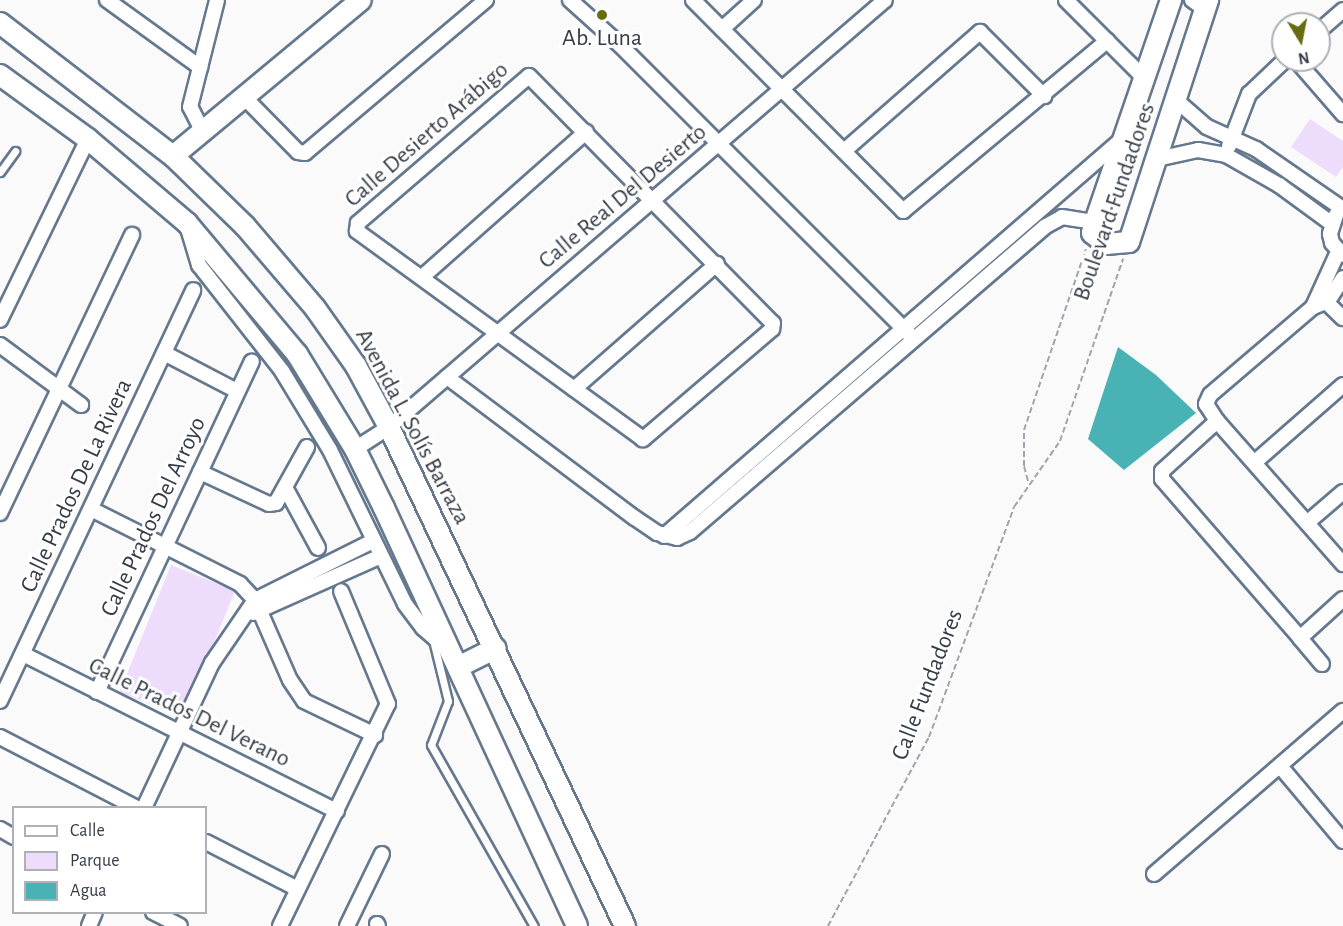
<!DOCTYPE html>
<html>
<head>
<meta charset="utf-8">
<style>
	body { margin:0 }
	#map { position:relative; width:1343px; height:926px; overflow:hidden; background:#fafafa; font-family:"Alegreya Sans",sans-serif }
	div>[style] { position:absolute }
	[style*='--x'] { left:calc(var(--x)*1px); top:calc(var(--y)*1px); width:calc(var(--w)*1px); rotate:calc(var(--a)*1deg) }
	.green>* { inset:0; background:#eddcfb; transform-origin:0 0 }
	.water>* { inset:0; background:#48b2b5 }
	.path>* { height:2px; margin-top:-1px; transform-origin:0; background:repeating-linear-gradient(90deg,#a1a5aa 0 6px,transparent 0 9px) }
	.roads { filter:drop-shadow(2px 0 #65788e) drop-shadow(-2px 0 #65788e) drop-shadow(0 2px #65788e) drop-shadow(0 -2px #65788e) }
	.lane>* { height:7px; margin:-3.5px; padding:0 3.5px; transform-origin:3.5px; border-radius:3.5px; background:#fff }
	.street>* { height:14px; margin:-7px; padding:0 7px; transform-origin:7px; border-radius:7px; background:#fff }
	.secondary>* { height:20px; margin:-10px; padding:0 10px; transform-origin:10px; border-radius:10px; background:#fff }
	.dots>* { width:16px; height:16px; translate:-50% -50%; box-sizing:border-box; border:3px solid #fff; border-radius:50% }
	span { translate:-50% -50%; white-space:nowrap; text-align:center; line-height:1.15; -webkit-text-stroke:6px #fff; paint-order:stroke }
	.poi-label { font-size:24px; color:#343c47 }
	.street-label { font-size:24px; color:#343c47 }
	.legend { position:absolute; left:12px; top:806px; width:195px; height:108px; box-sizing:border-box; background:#fff; border:2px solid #aeb1b5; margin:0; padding:8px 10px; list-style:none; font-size:18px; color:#343c47 }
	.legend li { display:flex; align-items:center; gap:12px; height:30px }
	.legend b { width:30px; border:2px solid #aeb1b5 }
	.north { position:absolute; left:1271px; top:12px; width:60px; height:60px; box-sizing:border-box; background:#fff; border:2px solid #aeb1b5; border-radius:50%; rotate:170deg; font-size:16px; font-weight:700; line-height:24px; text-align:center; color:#343c47 }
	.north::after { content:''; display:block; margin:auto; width:21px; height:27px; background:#686d10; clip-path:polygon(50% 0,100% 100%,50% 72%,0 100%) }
</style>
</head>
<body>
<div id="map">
	<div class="green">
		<div style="clip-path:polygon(1310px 119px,1343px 141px,1343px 167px,1336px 177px,1291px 147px)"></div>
		<div style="left:171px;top:565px;width:69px;height:137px;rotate:22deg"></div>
	</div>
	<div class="water">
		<div style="clip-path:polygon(1118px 347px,1156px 375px,1196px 413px,1124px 470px,1088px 439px)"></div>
	</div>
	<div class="path">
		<div style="--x:1028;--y:481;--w:16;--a:-105"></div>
		<div style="--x:1024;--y:466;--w:36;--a:-90"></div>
		<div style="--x:1024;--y:430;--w:191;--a:-71.1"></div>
		<div style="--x:828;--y:926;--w:214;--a:-61.9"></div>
		<div style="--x:929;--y:737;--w:245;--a:-69.7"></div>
		<div style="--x:1014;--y:507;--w:80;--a:-55.1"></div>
		<div style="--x:1060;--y:441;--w:193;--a:-70.9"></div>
	</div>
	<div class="roads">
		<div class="lane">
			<div style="--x:0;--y:172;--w:26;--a:-54"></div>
			<div style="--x:433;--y:640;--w:63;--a:76.2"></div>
			<div style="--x:448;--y:701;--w:47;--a:111.1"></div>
			<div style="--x:431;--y:745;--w:208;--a:60.4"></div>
		</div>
		<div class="street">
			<div style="--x:107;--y:0;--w:115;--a:35.8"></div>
			<div style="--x:570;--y:0;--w:66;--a:41.9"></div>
			<div style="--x:619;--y:44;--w:409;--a:45"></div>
			<div style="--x:693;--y:0;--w:298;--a:45.1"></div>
			<div style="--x:903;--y:211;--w:266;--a:-39.8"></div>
			<div style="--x:1066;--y:0;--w:109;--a:45"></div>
			<div style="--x:1192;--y:0;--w:16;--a:35"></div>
			<div style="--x:722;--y:29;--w:43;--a:-42.2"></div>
			<div style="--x:1319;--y:31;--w:32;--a:-41"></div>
			<div style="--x:1296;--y:60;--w:72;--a:49"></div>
			<div style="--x:529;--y:76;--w:347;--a:45.4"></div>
			<div style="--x:773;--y:323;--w:6;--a:99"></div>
			<div style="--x:772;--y:329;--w:170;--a:139.5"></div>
			<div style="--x:643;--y:439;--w:354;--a:-144"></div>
			<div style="--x:357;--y:231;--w:8;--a:-83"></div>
			<div style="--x:358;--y:223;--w:225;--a:-40.7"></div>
			<div style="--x:246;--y:99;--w:74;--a:45.5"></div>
			<div style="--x:298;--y:152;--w:7;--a:8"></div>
			<div style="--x:305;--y:153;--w:237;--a:-40.2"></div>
			<div style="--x:1176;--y:100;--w:41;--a:41.1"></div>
			<div style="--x:1207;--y:127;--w:54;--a:24.2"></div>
			<div style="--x:1256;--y:149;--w:106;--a:34.6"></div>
			<div style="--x:203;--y:132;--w:28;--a:-117"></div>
			<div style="--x:190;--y:107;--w:110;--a:-75.8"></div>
			<div style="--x:1229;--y:146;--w:56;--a:-69"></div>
			<div style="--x:1249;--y:94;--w:50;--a:-43.4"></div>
			<div style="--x:844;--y:151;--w:181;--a:-41.2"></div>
			<div style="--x:980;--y:32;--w:91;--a:45"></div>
			<div style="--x:1157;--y:159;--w:42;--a:-12.4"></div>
			<div style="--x:1198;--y:150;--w:28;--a:10"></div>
			<div style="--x:1226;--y:155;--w:61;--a:29.5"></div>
			<div style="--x:1279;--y:185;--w:64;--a:36.2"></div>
			<div style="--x:1336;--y:215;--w:20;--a:108"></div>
			<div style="--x:1330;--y:234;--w:9;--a:77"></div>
			<div style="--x:1332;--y:243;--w:16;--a:47"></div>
			<div style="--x:187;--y:225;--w:42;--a:73.3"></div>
			<div style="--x:199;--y:265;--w:135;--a:51.9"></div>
			<div style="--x:282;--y:371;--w:92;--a:58.7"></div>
			<div style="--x:330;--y:450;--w:171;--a:64"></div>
			<div style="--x:405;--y:604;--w:30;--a:53"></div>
			<div style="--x:423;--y:628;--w:32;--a:41"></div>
			<div style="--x:422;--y:277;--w:219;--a:-41.5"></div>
			<div style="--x:1343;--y:278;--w:27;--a:123"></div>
			<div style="--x:1328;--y:301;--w:16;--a:158"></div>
			<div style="--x:1313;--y:307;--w:135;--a:139.5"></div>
			<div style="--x:1210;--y:395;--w:10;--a:114"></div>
			<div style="--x:1206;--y:404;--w:20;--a:57"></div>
			<div style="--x:1217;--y:421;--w:191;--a:48.6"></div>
			<div style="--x:1322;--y:298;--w:29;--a:44"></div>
			<div style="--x:1313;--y:307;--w:60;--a:-65.6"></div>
			<div style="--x:0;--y:320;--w:201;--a:-64.1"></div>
			<div style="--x:0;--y:345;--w:101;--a:36.5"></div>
			<div style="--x:164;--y:353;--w:82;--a:27.5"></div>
			<div style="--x:447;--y:377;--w:235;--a:36.9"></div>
			<div style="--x:635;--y:518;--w:27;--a:34"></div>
			<div style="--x:657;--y:533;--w:21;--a:14"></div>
			<div style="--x:677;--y:538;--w:14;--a:-25"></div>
			<div style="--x:690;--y:532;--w:469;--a:-40.7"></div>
			<div style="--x:1046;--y:226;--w:18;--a:-29"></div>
			<div style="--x:1062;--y:217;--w:33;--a:9"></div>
			<div style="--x:574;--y:389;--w:190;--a:-41.2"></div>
			<div style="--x:1217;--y:421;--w:74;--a:137.7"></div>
			<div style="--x:1162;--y:471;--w:8;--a:90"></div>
			<div style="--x:1162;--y:479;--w:211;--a:49"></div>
			<div style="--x:1300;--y:638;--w:58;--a:-42.2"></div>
			<div style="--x:355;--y:449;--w:40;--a:-32.9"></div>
			<div style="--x:389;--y:427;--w:654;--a:-40.72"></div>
			<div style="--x:1255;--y:462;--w:117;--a:-41.2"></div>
			<div style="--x:200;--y:472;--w:76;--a:24.9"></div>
			<div style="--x:269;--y:504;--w:7;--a:-8"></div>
			<div style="--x:276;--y:503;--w:64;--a:-61"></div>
			<div style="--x:286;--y:489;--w:67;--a:61.5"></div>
			<div style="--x:91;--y:509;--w:167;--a:26.7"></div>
			<div style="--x:240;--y:584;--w:22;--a:47"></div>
			<div style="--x:255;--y:600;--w:87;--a:66.4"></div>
			<div style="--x:290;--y:680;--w:25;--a:56"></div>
			<div style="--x:304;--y:701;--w:79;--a:25.6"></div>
			<div style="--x:0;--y:513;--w:308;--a:-64.6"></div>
			<div style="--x:1308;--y:522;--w:46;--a:-40.6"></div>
			<div style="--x:664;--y:536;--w:605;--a:-40.91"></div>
			<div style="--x:253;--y:613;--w:140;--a:-24"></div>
			<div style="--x:1300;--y:638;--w:34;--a:50"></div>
			<div style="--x:23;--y:654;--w:351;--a:26.6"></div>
			<div style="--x:97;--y:692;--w:365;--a:-64.9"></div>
			<div style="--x:0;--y:701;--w:454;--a:-64.8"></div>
			<div style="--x:0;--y:737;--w:154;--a:27.4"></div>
			<div style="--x:1280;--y:766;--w:98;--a:50"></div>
			<div style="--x:144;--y:808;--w:160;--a:-64.9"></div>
			<div style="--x:212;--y:663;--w:76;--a:-55.7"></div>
			<div style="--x:255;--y:600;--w:132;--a:-26.6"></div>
			<div style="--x:0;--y:829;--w:16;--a:30"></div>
			<div style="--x:206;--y:842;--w:103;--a:27.1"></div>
			<div style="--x:1154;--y:874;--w:250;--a:-40.8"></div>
			<div style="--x:153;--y:912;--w:30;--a:27"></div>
			<div style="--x:377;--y:924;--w:2;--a:63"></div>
			<div style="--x:89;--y:926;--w:15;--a:-67"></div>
			<div style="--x:280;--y:926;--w:247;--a:-64.1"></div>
			<div style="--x:388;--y:704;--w:122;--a:-112.6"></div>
			<div style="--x:347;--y:926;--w:80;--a:-64.1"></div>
		</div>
		<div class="secondary">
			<div style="--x:1171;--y:0;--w:235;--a:108.9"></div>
			<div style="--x:1095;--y:222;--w:11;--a:105"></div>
			<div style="--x:1092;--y:233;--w:18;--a:38"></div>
			<div style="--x:1106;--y:244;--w:23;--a:-5"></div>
			<div style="--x:1129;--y:242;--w:255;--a:-71.9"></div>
			<div style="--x:0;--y:23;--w:218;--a:37.6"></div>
			<div style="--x:173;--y:156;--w:100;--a:44.2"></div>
			<div style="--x:245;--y:226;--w:108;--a:49.5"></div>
			<div style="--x:315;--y:308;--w:71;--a:54.7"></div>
			<div style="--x:356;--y:366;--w:69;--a:61.6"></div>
			<div style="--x:389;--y:427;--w:552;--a:64.69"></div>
			<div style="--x:0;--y:75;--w:109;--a:36"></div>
			<div style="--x:88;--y:139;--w:130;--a:40.3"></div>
			<div style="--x:187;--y:223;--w:171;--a:50"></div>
			<div style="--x:297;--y:354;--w:111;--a:58.6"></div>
			<div style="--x:355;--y:449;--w:66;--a:63.8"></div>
			<div style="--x:384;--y:508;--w:460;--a:65.2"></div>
			<div style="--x:173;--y:156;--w:244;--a:-39.7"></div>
			<div style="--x:458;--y:667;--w:42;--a:-26.6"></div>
		</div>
	</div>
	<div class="dots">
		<div style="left:602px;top:15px;background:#686d10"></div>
	</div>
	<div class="poi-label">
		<span style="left:602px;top:39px">Ab. Luna</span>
	</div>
	<div class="street-label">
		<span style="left:427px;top:135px;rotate:-41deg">Calle Desierto Arábigo</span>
		<span style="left:623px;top:197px;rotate:-40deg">Calle Real Del Desierto</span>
		<span style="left:1115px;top:202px;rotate:-71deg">Boulevard Fundadores</span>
		<span style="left:412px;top:427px;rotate:62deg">Avenida L. Solís Barraza</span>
		<span style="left:77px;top:486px;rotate:-65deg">Calle Prados De La Rivera</span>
		<span style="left:154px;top:517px;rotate:-65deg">Calle Prados Del Arroyo</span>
		<span style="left:928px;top:685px;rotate:-69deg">Calle Fundadores</span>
		<span style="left:189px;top:713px;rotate:26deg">Calle Prados Del Verano</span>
	</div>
	<ul class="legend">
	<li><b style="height:8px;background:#fff"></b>Calle</li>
	<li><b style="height:16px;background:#eddcfb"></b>Parque</li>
	<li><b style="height:16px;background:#48b2b5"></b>Agua</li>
	</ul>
	<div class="north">N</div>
</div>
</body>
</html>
